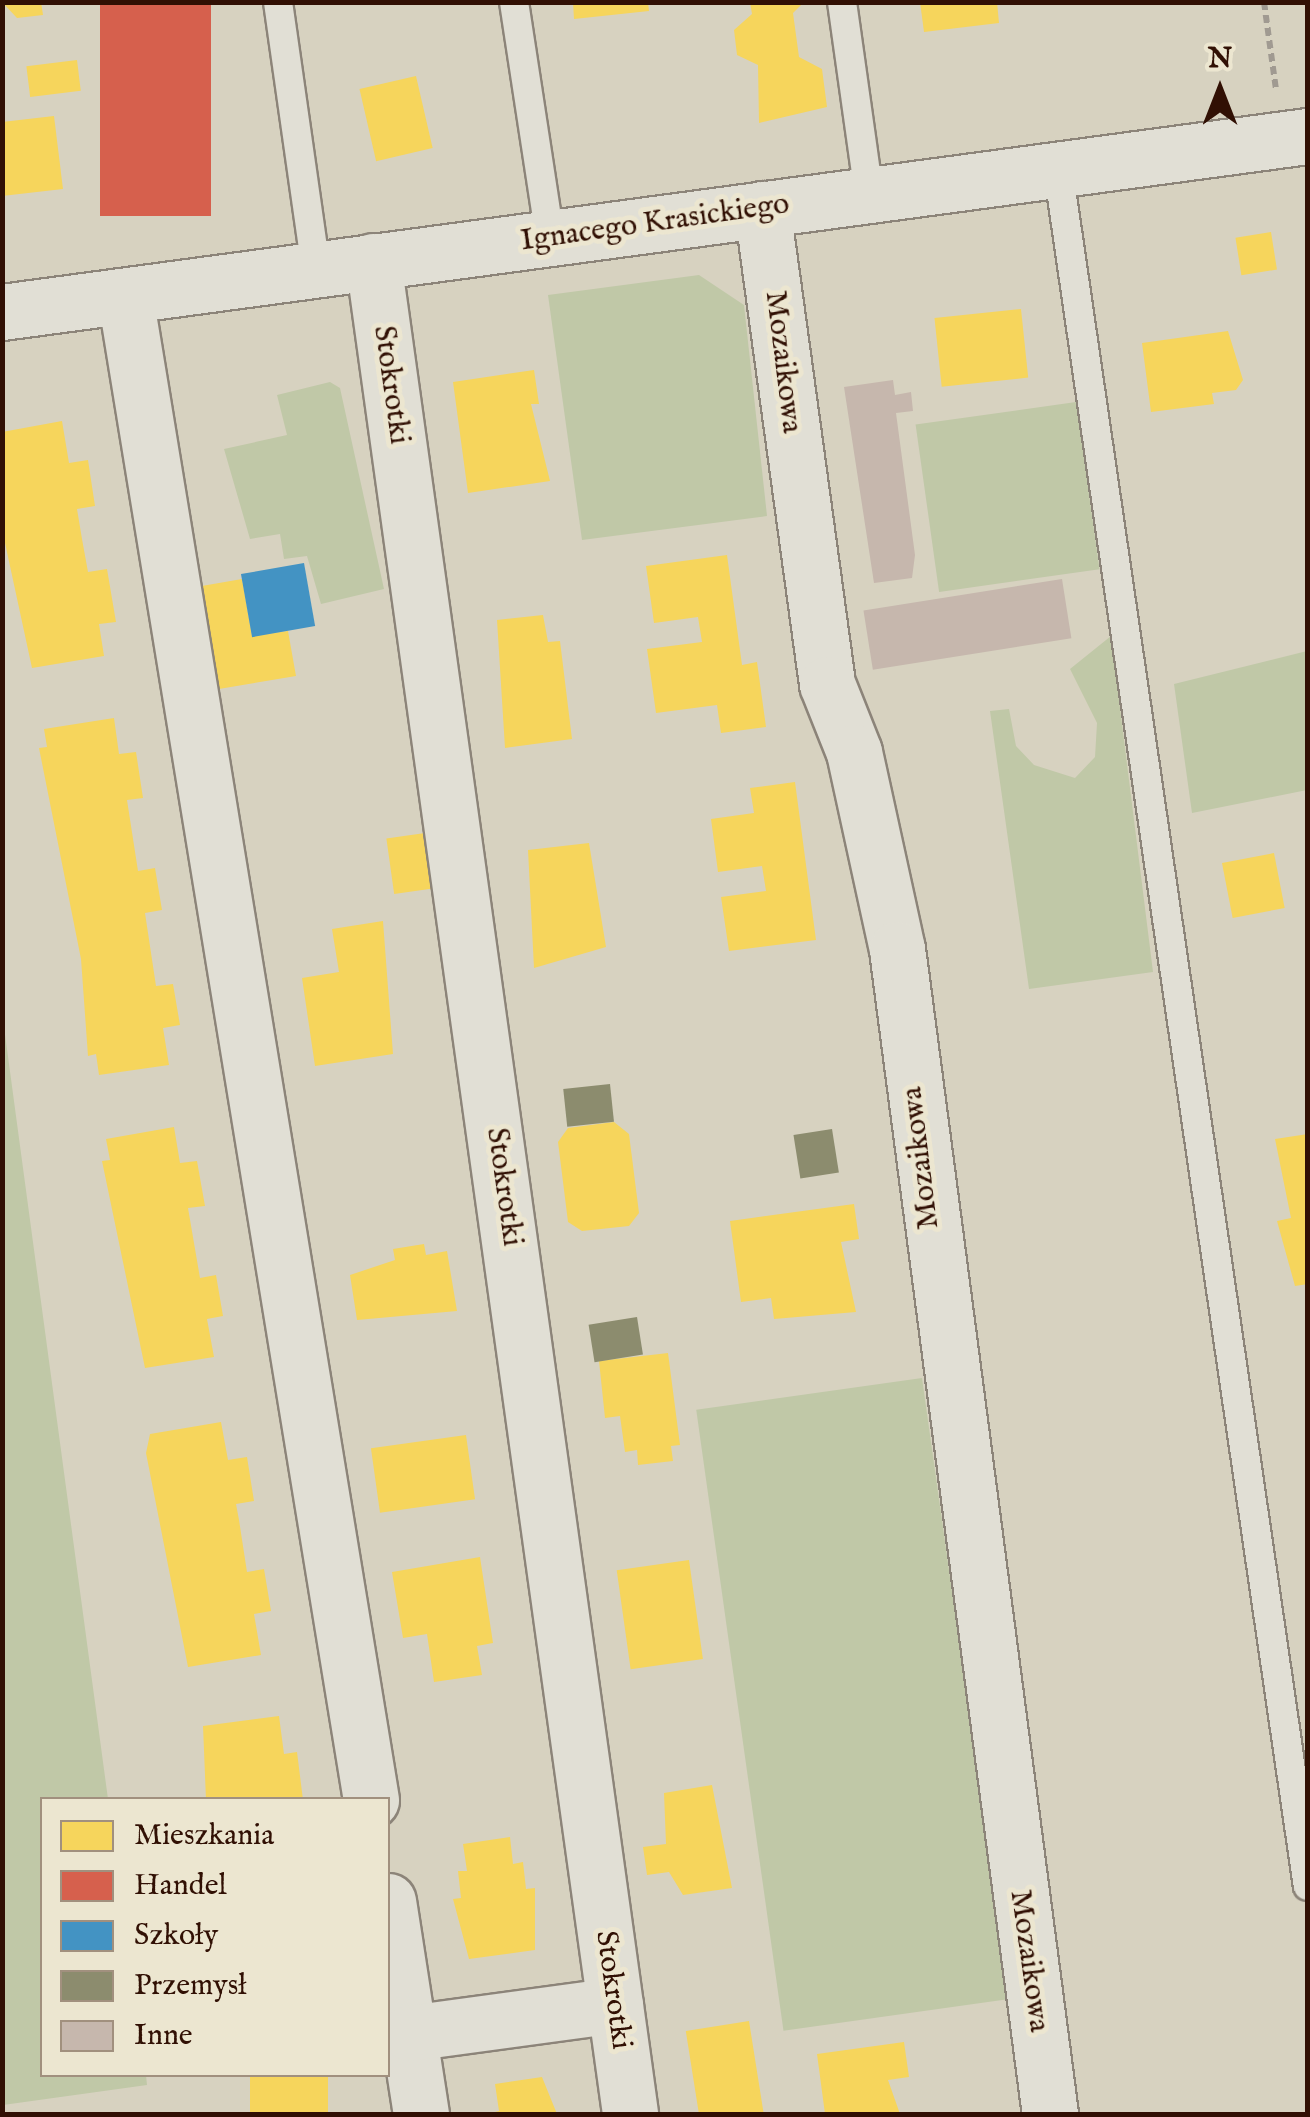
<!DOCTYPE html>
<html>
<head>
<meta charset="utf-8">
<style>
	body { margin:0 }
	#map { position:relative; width:1310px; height:2117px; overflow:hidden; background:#d7d2c0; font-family:"IM FELL English",serif }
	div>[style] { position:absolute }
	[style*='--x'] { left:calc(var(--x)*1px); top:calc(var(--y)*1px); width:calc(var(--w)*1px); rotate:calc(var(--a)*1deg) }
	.green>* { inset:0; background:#c0c8a7; transform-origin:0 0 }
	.homes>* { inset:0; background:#f6d55c; transform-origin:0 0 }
	.shops>* { inset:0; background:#d6604d; transform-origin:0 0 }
	.schools>* { inset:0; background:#4393c3; transform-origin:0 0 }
	.industry>* { inset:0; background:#8c8c6e; transform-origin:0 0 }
	.building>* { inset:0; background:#c6b7ad; transform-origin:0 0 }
	.path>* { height:6px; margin-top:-3px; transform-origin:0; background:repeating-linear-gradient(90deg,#a09a91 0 8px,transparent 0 13px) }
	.roads { filter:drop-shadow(2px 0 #8c8479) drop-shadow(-2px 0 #8c8479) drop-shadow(0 2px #8c8479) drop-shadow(0 -2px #8c8479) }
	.service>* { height:28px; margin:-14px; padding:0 14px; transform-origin:14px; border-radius:14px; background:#e1dfd5 }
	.minor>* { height:55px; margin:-27.5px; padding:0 27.5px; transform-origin:27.5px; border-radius:27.5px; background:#e1dfd5 }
	.tertiary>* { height:55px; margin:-27.5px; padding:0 27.5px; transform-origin:27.5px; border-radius:27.5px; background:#e1dfd5 }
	span { translate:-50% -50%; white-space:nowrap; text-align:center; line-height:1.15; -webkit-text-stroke:10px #ece6d0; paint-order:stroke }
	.street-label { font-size:30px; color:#311004 }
	.frame { position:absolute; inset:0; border:5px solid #311004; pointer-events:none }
	.legend { position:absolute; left:40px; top:1797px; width:350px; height:280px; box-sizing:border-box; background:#ece6d0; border:2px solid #a1907e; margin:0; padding:12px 18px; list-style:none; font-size:30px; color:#311004 }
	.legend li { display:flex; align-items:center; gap:20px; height:50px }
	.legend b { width:50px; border:2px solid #a1907e }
	.north { position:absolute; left:1170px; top:40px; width:100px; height:100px; -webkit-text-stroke:8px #ece6d0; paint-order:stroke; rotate:0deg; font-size:28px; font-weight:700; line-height:40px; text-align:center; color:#311004 }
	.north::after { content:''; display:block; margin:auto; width:35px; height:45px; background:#311004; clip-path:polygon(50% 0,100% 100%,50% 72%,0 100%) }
</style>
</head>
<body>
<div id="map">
	<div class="green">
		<div style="clip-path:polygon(699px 275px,744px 305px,767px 516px,582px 540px,548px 295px)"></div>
		<div style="clip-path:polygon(330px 382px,340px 388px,384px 589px,321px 604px,307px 556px,284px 559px,280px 534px,250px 539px,224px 449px,287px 435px,277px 395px)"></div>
		<div style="left:1076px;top:402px;width:169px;height:162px;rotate:82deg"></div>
		<div style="clip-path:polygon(1111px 636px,1153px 972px,1029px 989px,990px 711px,1009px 709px,1016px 746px,1034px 765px,1075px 778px,1095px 757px,1097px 723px,1070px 669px)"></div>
		<div style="clip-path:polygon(1307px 651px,1307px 790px,1192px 813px,1174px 684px)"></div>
		<div style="clip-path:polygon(2px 1012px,108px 1799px,42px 1800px,42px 2074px,146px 2075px,147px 2085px,3px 2105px)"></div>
		<div style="left:922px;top:1378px;width:627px;height:228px;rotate:82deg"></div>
	</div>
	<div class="homes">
		<div style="clip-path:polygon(2px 2px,41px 2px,43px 15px,17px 18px)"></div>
		<div style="clip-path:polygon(573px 2px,648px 2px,649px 11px,574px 19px)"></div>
		<div style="clip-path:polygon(750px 2px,804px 2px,793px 13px,799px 57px,822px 69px,827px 107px,759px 123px,758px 65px,737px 55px,734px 30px,752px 14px)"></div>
		<div style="clip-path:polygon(920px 2px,997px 2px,999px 23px,924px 32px)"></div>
		<div style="left:77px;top:60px;width:31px;height:51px;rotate:83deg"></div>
		<div style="left:416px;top:76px;width:74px;height:58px;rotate:77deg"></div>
		<div style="clip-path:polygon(54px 116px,63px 189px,2px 196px,2px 122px)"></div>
		<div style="left:1271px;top:232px;width:38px;height:36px;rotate:81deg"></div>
		<div style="left:1021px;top:309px;width:69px;height:87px;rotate:84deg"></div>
		<div style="clip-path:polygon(1228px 331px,1243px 380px,1236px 390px,1212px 393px,1214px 404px,1151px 412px,1142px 343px)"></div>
		<div style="clip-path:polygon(534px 370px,539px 404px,531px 404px,550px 481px,468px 493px,453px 382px)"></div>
		<div style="clip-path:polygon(62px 421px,69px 463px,88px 460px,95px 506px,77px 509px,82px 539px,88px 572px,107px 569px,116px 622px,99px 624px,104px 656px,32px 668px,2px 529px,2px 432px)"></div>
		<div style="clip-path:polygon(727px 555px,742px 665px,757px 662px,766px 727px,721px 733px,717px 705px,656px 713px,647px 649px,702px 642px,698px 617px,654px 623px,646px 566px)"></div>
		<div style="clip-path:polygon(242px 579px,252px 636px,288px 631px,296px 676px,213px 690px,196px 587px)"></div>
		<div style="clip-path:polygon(543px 615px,548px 642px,560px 641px,572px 739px,505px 748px,497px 620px)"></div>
		<div style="clip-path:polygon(114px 718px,119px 754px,136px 752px,143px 798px,127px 800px,138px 871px,155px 868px,162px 910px,145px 913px,156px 986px,173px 984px,180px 1025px,163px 1028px,169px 1065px,99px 1075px,96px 1054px,88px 1056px,81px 959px,39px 748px,47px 747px,44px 729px)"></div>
		<div style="clip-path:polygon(795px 782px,816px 940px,729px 951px,721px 897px,766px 891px,762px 866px,718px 872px,711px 819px,754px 813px,750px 788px)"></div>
		<div style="left:425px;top:833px;width:56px;height:39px;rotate:82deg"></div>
		<div style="clip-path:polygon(589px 843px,606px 947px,534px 968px,528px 850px)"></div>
		<div style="left:1274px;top:853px;width:56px;height:53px;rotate:79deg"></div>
		<div style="clip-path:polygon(383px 921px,393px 1054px,315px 1066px,302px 978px,339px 972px,332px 929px)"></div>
		<div style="clip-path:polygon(614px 1122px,629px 1134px,639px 1213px,629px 1226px,582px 1231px,568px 1222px,558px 1142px,568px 1128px)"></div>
		<div style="clip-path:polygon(174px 1127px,180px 1163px,197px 1161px,205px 1206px,188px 1208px,200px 1278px,216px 1275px,223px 1316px,207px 1319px,214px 1357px,145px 1368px,102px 1161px,110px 1160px,106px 1139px)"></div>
		<div style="clip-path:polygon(1308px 1134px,1308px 1284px,1295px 1286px,1277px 1221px,1291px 1218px,1275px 1139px)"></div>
		<div style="clip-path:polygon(854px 1204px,859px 1239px,841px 1242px,856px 1312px,774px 1319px,771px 1298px,741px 1302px,730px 1221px)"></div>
		<div style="clip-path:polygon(424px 1244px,426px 1255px,447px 1251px,457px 1311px,357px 1320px,350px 1275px,395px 1260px,393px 1249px)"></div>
		<div style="clip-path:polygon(668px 1353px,680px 1445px,671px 1446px,673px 1461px,638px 1465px,637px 1450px,625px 1452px,620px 1416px,605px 1418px,599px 1361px)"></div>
		<div style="clip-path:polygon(221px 1422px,228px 1460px,247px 1457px,254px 1501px,236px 1504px,239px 1520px,247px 1572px,264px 1569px,271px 1611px,254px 1614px,261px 1655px,188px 1667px,146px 1453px,150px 1434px)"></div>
		<div style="left:466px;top:1435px;width:65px;height:96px;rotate:82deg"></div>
		<div style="clip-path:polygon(480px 1557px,493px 1643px,477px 1646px,482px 1675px,434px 1682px,427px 1634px,403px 1638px,392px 1572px)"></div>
		<div style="left:689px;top:1560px;width:100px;height:73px;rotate:82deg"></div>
		<div style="clip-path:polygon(279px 1716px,284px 1754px,297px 1752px,303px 1800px,206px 1800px,203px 1726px)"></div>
		<div style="clip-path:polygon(712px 1785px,732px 1888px,683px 1895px,669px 1872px,647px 1875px,643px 1847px,666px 1844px,664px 1793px)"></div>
		<div style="clip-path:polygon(510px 1837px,513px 1864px,523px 1862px,526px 1889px,535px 1888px,535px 1950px,469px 1959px,453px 1899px,461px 1898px,458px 1871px,467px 1871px,463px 1844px)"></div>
		<div style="left:749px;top:2021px;width:94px;height:64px;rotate:81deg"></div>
		<div style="clip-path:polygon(904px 2042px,909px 2077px,888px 2080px,900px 2114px,825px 2114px,817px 2054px)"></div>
		<div style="left:250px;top:2074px;width:78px;height:40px"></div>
		<div style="clip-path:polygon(542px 2077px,557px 2114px,487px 2114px,499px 2111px,495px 2084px)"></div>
	</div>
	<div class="shops">
		<div style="left:100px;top:2px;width:111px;height:214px"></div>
	</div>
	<div class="schools">
		<div style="left:304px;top:563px;width:64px;height:64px;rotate:80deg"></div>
	</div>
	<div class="industry">
		<div style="left:610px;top:1084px;width:38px;height:47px;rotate:84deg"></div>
		<div style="left:832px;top:1129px;width:44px;height:39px;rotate:81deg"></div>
		<div style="left:637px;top:1317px;width:38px;height:49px;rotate:81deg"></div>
	</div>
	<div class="building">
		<div style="clip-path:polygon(893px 380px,895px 395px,911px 392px,913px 411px,896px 413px,915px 555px,912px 578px,874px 583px,844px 387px)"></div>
		<div style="left:1062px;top:579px;width:60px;height:201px;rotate:81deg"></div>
	</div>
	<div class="path">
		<div style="--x:1264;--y:2;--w:89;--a:82.2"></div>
	</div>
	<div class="roads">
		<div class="service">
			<div style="--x:278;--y:2;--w:270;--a:81.9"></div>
			<div style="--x:514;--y:2;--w:239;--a:81.3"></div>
			<div style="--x:842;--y:2;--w:195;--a:82"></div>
			<div style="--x:1058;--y:169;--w:1735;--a:81.72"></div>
		</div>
		<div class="minor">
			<div style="--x:762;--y:209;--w:479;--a:82.2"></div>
			<div style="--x:827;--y:684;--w:73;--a:68.3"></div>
			<div style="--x:854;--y:752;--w:202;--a:77.7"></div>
			<div style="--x:897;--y:949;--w:1175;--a:82.52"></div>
			<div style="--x:373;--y:261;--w:1871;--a:82.1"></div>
			<div style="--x:125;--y:296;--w:1524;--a:80.71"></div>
			<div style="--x:388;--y:1901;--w:216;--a:81.2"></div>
			<div style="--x:409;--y:2033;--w:208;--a:-7.7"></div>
		</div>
		<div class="tertiary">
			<div style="--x:2;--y:312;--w:1318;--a:-7.68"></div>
		</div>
	</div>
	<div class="street-label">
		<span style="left:655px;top:223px;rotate:-8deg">Ignacego Krasickiego</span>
		<span style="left:783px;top:362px;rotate:83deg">Mozaikowa</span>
		<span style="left:391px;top:385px;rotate:82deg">Stokrotki</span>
		<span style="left:921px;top:1158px;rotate:-97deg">Mozaikowa</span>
		<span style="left:504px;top:1187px;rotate:82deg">Stokrotki</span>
		<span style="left:1029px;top:1961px;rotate:82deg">Mozaikowa</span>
		<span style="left:613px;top:1990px;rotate:82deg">Stokrotki</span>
	</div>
	<div class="frame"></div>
	<ul class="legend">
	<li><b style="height:28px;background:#f6d55c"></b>Mieszkania</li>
	<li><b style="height:28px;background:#d6604d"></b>Handel</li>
	<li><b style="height:28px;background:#4393c3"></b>Szkoły</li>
	<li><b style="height:28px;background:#8c8c6e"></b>Przemysł</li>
	<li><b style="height:28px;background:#c6b7ad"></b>Inne</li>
	</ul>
	<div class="north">N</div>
</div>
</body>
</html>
